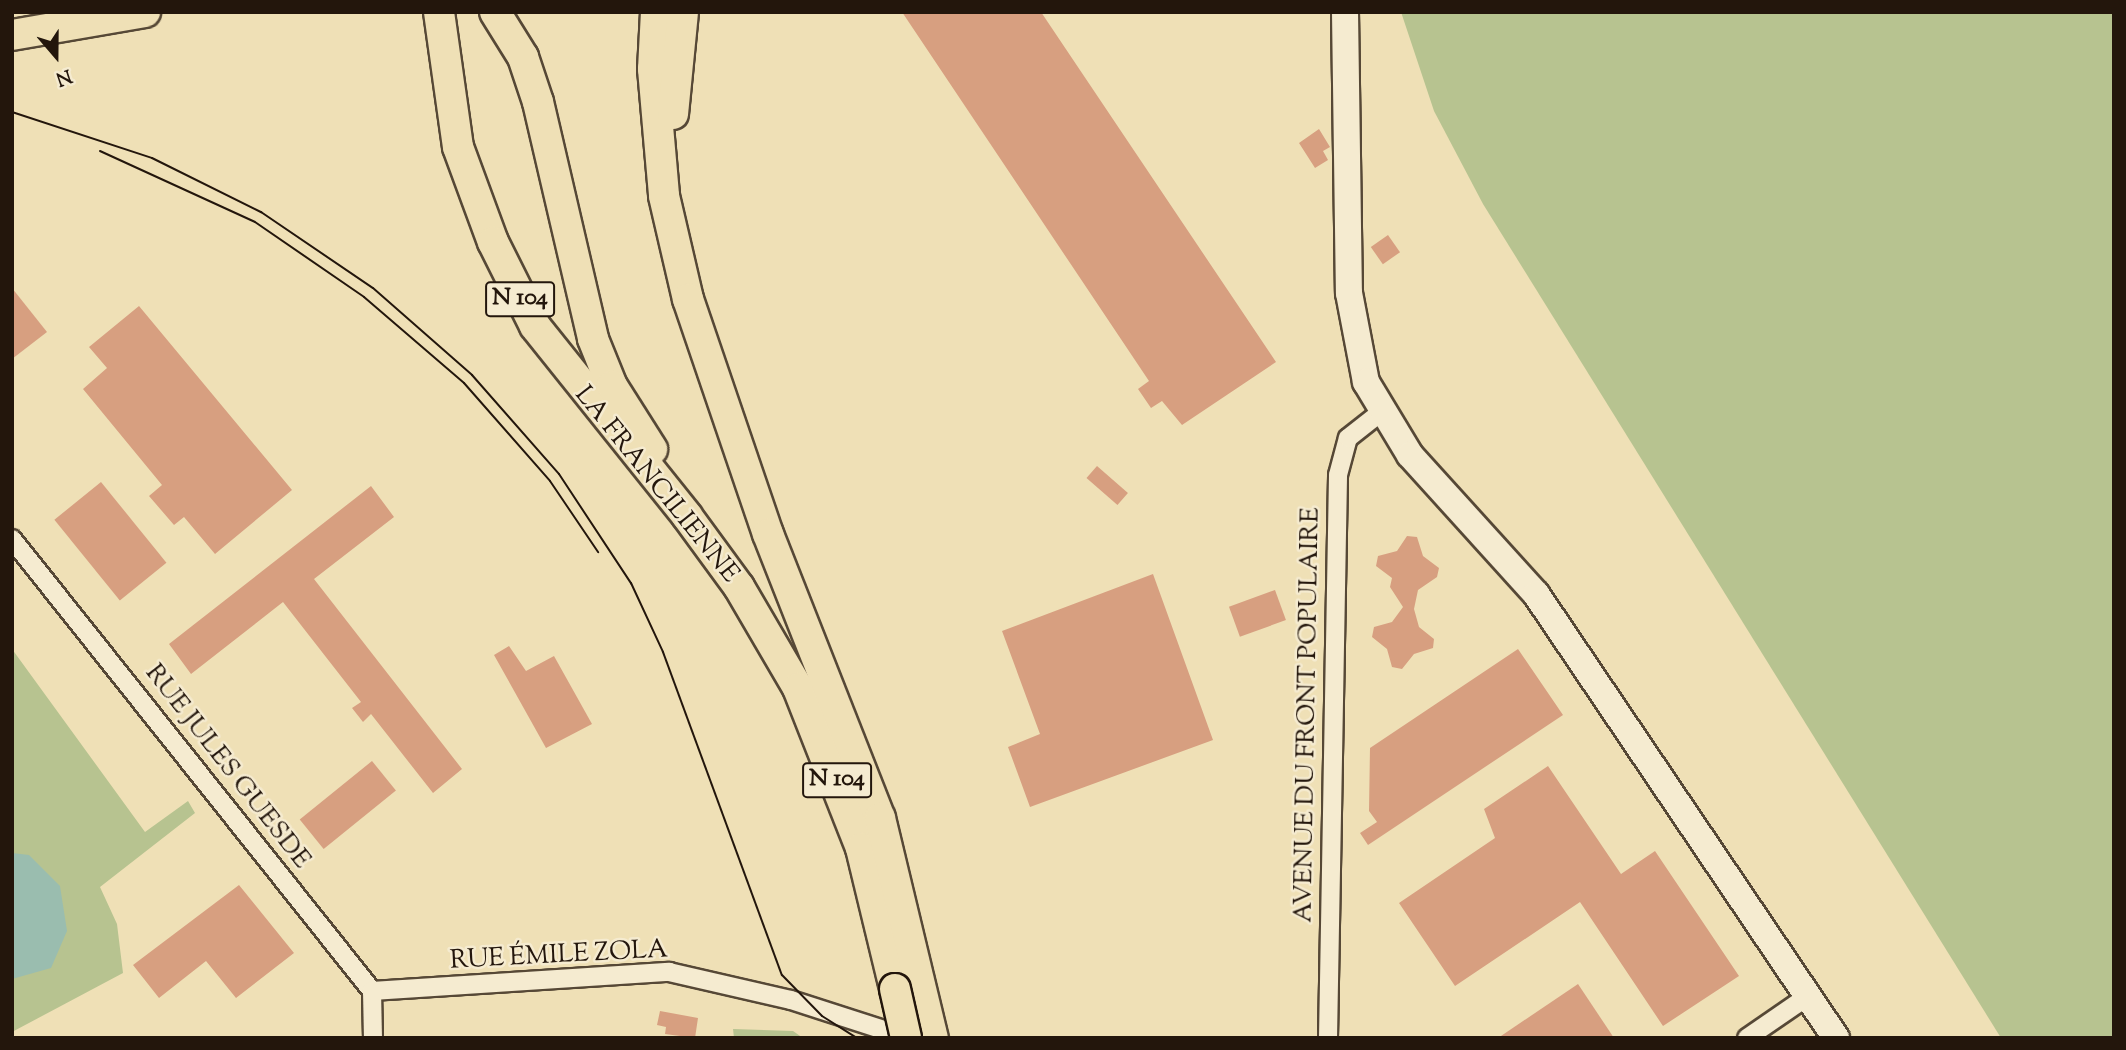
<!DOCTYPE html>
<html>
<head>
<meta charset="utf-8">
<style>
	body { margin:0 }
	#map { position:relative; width:2126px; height:1050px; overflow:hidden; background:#efe0b6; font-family:"Sorts Mill Goudy",serif }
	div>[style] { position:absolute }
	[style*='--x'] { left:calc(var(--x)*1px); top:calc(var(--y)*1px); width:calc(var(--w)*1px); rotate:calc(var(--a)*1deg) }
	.green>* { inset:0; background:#b7c390 }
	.water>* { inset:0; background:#9abdaf }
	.building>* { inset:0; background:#d79f80; transform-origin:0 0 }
	.roads { filter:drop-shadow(2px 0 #564836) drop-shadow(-2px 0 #564836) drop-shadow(0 2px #564836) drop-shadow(0 -2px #564836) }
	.minor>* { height:18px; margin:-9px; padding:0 9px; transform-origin:9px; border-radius:9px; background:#f5ebd0 }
	.secondary>* { height:26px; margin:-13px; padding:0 13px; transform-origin:13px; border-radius:13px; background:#f5ebd0 }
	.trunk>* { height:30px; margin:-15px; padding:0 15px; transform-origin:15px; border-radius:15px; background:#efe0b6 }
	.tram>* { height:2px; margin:-1px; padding:0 1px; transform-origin:1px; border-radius:1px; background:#23160c }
	.bridges { filter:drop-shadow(2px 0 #23160c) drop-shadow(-2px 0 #23160c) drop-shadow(0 2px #23160c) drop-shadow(0 -2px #23160c) }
	.trunk-bridge>* { height:30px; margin:-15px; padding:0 15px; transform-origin:15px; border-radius:15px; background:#efe0b6 }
	span { translate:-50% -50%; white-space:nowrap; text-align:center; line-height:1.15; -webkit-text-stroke:5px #f5ebd0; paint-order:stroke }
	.shield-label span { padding:2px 5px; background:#f5ebd0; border:2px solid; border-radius:5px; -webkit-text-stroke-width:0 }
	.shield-label { font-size:24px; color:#23160c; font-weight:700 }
	.street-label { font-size:26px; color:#23160c }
	.frame { position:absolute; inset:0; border:14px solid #23160c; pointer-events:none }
	.north { position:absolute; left:21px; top:21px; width:70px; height:70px; -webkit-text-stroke:5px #f5ebd0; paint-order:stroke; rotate:160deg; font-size:19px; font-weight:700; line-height:28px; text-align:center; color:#23160c }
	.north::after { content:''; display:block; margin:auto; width:24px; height:32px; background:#23160c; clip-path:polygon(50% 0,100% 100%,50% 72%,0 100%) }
</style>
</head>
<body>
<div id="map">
	<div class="green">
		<div style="clip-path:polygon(1401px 12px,2114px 12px,2114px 1038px,2001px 1038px,1483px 204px,1434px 111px)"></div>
		<div style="clip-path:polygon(12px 649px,145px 832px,188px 801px,195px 813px,100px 887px,117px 924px,123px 973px,12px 1032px)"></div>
		<div style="clip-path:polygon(733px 1029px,793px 1031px,803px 1038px,734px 1038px)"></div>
	</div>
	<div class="water">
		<div style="clip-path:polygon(12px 853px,29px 855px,60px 886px,67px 931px,51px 968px,12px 979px)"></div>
	</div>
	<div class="building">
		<div style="clip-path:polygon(902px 12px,1041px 12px,1276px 362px,1182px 425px,1162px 401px,1151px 408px,1138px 389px,1149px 381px)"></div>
		<div style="clip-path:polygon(1319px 129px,1330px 147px,1323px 151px,1328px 160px,1315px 168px,1299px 143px)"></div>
		<div style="left:1388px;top:235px;width:21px;height:21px;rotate:55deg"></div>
		<div style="clip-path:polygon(12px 288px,47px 332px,12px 359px)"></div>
		<div style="clip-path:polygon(139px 306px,292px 490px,215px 554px,184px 517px,174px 525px,149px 496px,162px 485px,83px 389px,107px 368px,89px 347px)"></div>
		<div style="left:1097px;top:466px;width:41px;height:16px;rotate:41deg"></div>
		<div style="left:101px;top:482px;width:104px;height:60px;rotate:51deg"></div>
		<div style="clip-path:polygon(371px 486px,394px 517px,314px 579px,462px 769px,433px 793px,371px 714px,363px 722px,352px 708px,361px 702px,283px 602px,191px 674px,169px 644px)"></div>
		<div style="clip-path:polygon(1407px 536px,1417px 537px,1423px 556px,1439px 568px,1437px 577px,1418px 590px,1414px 609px,1419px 627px,1434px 639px,1433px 648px,1414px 654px,1402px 669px,1392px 667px,1387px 649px,1372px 637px,1374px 627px,1392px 622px,1403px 607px,1390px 587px,1392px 578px,1376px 566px,1378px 556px,1397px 551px)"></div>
		<div style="clip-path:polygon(1153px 574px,1213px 740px,1030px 807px,1008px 747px,1040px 734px,1002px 631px)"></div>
		<div style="left:1275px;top:590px;width:32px;height:49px;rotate:70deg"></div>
		<div style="clip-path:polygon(509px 646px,526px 671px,554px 656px,592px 724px,546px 748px,494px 655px)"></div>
		<div style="clip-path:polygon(1518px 649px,1563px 715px,1368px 845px,1360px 833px,1377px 822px,1369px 811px,1370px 748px)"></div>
		<div style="left:372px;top:761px;width:38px;height:93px;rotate:51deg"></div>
		<div style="clip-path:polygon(1548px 766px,1621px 874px,1655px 851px,1739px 976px,1663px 1026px,1580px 902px,1455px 986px,1399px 903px,1495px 838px,1484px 809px)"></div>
		<div style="clip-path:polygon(239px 885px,294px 953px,236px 998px,206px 961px,159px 998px,133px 965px)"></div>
		<div style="clip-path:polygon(1578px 984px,1614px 1038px,1498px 1038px)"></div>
		<div style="clip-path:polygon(660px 1011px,698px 1018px,695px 1038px,665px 1034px,666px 1027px,657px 1025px)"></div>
	</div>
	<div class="roads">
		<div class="minor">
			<div style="--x:12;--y:539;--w:578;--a:51.46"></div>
			<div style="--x:372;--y:991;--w:47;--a:88.8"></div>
			<div style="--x:372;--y:991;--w:298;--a:-3.7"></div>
			<div style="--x:669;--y:972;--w:125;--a:12.9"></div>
			<div style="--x:791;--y:1000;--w:124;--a:17.9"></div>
			<div style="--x:1328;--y:1038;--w:563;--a:-88.98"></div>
			<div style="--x:1338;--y:475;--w:38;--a:-75"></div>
			<div style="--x:1348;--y:438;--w:42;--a:-38.2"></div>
			<div style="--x:1747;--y:1038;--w:74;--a:-34.5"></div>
		</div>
		<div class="secondary">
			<div style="--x:1345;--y:12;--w:281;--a:89.2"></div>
			<div style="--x:1349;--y:293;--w:91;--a:79.2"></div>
			<div style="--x:1366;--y:382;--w:85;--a:58.9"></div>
			<div style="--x:1410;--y:455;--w:188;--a:47.8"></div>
			<div style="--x:1536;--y:594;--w:536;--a:55.95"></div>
		</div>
		<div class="trunk">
			<div style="--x:439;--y:12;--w:136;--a:82"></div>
			<div style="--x:458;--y:147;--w:101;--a:69.8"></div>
			<div style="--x:493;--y:242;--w:94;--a:63.4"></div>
			<div style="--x:535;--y:326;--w:243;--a:51.3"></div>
			<div style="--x:687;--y:516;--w:88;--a:53.8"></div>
			<div style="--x:739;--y:587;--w:117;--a:59.7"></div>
			<div style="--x:798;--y:688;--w:172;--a:68.5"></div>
			<div style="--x:861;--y:848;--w:145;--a:76.4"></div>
			<div style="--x:495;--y:12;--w:53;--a:58.1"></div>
			<div style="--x:523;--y:57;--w:47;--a:71.6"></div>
			<div style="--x:538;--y:102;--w:243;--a:76.9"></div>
			<div style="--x:593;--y:339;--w:51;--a:68"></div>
			<div style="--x:612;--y:386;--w:75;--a:57.6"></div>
			<div style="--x:656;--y:12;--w:57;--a:93"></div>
			<div style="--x:653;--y:69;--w:127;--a:85"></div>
			<div style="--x:664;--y:196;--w:106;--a:76.9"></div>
			<div style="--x:688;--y:299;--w:248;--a:71.2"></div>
			<div style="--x:768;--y:534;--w:305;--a:68.5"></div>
			<div style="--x:880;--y:818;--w:226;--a:76.5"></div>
			<div style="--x:12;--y:35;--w:135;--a:-9.8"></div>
			<div style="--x:673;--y:114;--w:102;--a:-84.4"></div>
		</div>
	</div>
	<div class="tram">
		<div style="--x:12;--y:112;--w:147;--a:18.2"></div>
		<div style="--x:152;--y:158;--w:122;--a:26.4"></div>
		<div style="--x:261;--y:212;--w:135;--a:34.2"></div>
		<div style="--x:373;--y:288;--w:132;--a:41.3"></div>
		<div style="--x:472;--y:375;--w:132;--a:48.7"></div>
		<div style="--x:559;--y:474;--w:131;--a:56.6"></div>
		<div style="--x:631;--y:583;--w:76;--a:65.1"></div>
		<div style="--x:663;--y:652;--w:344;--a:69.8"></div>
		<div style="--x:782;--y:975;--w:57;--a:45.7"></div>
		<div style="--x:822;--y:1016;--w:41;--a:32.2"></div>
		<div style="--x:100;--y:151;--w:170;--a:24.6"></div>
		<div style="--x:255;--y:222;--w:132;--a:34.5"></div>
		<div style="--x:364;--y:297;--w:132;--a:40.7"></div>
		<div style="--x:464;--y:383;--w:130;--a:48.7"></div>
		<div style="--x:550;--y:481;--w:86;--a:55.9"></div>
	</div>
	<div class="bridges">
		<div class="trunk-bridge">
			<div style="--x:895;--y:989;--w:50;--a:77.3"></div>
		</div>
	</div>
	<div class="shield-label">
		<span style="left:520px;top:299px">N 104</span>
		<span style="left:837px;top:780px">N 104</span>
	</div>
	<div class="street-label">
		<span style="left:656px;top:485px;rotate:51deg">LA FRANCILIENNE</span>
		<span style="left:1308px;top:715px;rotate:-89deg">AVENUE DU FRONT POPULAIRE</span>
		<span style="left:227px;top:767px;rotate:52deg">RUE JULES GUESDE</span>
		<span style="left:559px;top:956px;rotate:-3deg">RUE ÉMILE ZOLA</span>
	</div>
	<div class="frame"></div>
	<div class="north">N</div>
</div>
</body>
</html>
